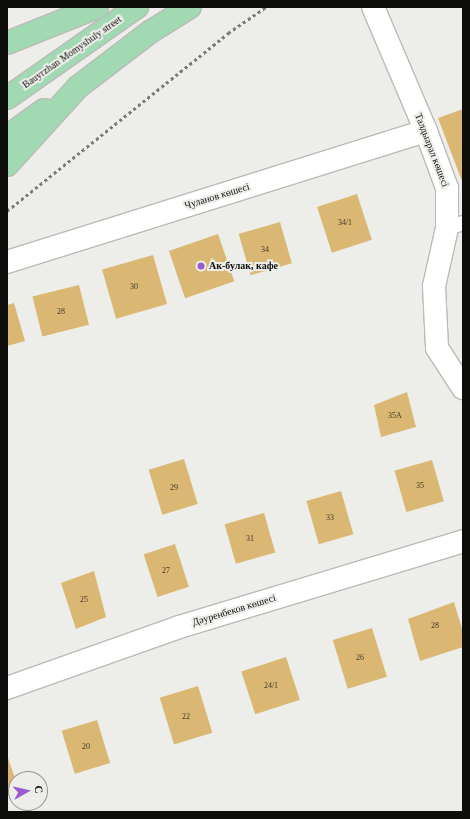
<!DOCTYPE html>
<html>
<head>
<meta charset="utf-8">
<style>
	body { margin:0 }
	#map { position:relative; width:470px; height:819px; overflow:hidden; background:#edeee9; font-family:Georgia,serif }
	div>[style] { position:absolute }
	[style*='--x'] { left:calc(var(--x)*1px); top:calc(var(--y)*1px); width:calc(var(--w)*1px); rotate:calc(var(--a)*1deg) }
	.building>* { inset:0; background:#dab874; transform-origin:0 0 }
	.path>* { height:2.5px; margin-top:-1.25px; transform-origin:0; background:repeating-linear-gradient(90deg,#7b7c79 0 3px,transparent 0 6px) }
	.roads { filter:drop-shadow(1px 0 #babbb6) drop-shadow(-1px 0 #babbb6) drop-shadow(0 1px #babbb6) drop-shadow(0 -1px #babbb6) }
	.lane>* { height:14px; margin:-7px; padding:0 7px; transform-origin:7px; border-radius:7px; background:#fff }
	.street>* { height:22px; margin:-11px; padding:0 11px; transform-origin:11px; border-radius:11px; background:#fff }
	.primary>* { height:22px; margin:-11px; padding:0 11px; transform-origin:11px; border-radius:11px; background:#a1d9b2 }
	.dots>* { width:11px; height:11px; translate:-50% -50%; box-sizing:border-box; border:2px solid #edeee9; border-radius:50% }
	span { translate:-50% -50%; white-space:nowrap; text-align:center; line-height:1.15; -webkit-text-stroke:4px #edeee9; paint-order:stroke }
	.number-label { font-size:8px; color:#403826 }
	.number-label span { -webkit-text-stroke-width:0 }
	.street-label { font-size:10px; color:#0d0d0c }
	.poi-label { font-size:10px; color:#0d0d0c; font-weight:700 }
	.left { translate:0 -50%; text-align:left }
	.frame { position:absolute; inset:0; border:8px solid #0d0d0c; pointer-events:none }
	.north { position:absolute; left:8px; top:771px; width:40px; height:40px; box-sizing:border-box; background:#edeee9; border:1px solid #939491; border-radius:50%; rotate:82deg; font-size:11px; font-weight:700; line-height:16px; text-align:center; color:#0d0d0c }
	.north::after { content:''; display:block; margin:auto; width:14px; height:18px; background:#9b5ad0; clip-path:polygon(50% 0,100% 100%,50% 72%,0 100%) }
</style>
</head>
<body>
<div id="map">
	<div class="building">
		<div style="clip-path:polygon(463px 109px,463px 184px,438px 118px)"></div>
		<div style="left:357px;top:194px;width:48px;height:42px;rotate:72deg"></div>
		<div style="left:280px;top:222px;width:43px;height:43px;rotate:74deg"></div>
		<div style="left:218px;top:234px;width:50px;height:52px;rotate:71deg"></div>
		<div style="left:153px;top:255px;width:51px;height:53px;rotate:74deg"></div>
		<div style="left:79px;top:285px;width:41px;height:48px;rotate:76deg"></div>
		<div style="clip-path:polygon(14px 303px,25px 341px,7px 346px,7px 305px)"></div>
		<div style="clip-path:polygon(407px 392px,416px 427px,381px 437px,374px 405px)"></div>
		<div style="left:184px;top:459px;width:47px;height:37px;rotate:73deg"></div>
		<div style="left:432px;top:460px;width:43px;height:39px;rotate:74deg"></div>
		<div style="left:341px;top:491px;width:45px;height:36px;rotate:74deg"></div>
		<div style="left:264px;top:513px;width:41px;height:41px;rotate:74deg"></div>
		<div style="left:175px;top:544px;width:45px;height:33px;rotate:72deg"></div>
		<div style="clip-path:polygon(94px 571px,106px 617px,76px 629px,61px 583px)"></div>
		<div style="clip-path:polygon(454px 602px,463px 632px,463px 647px,420px 661px,408px 619px)"></div>
		<div style="left:372px;top:628px;width:51px;height:41px;rotate:73deg"></div>
		<div style="left:286px;top:657px;width:45px;height:47px;rotate:72deg"></div>
		<div style="left:198px;top:686px;width:49px;height:40px;rotate:73deg"></div>
		<div style="left:97px;top:720px;width:45px;height:37px;rotate:73deg"></div>
		<div style="clip-path:polygon(7px 755px,16px 781px,16px 793px,7px 796px)"></div>
	</div>
	<div class="path">
		<div style="--x:7;--y:211;--w:284;--a:-38.8"></div>
		<div style="--x:228;--y:33;--w:46;--a:-34.4"></div>
	</div>
	<div class="roads">
		<div class="lane">
			<div style="--x:447;--y:228;--w:17;--a:-17"></div>
		</div>
		<div class="street">
			<div style="--x:373;--y:7;--w:135;--a:66.9"></div>
			<div style="--x:426;--y:131;--w:61;--a:69.8"></div>
			<div style="--x:447;--y:188;--w:40;--a:90"></div>
			<div style="--x:447;--y:228;--w:59;--a:102.6"></div>
			<div style="--x:434;--y:286;--w:62;--a:87.2"></div>
			<div style="--x:437;--y:348;--w:48;--a:57"></div>
			<div style="--x:7;--y:262;--w:439;--a:-17.4"></div>
			<div style="--x:7;--y:688;--w:182;--a:-19.5"></div>
			<div style="--x:179;--y:627;--w:297;--a:-16.8"></div>
		</div>
		<div class="primary">
			<div style="--x:7;--y:43;--w:97;--a:-21.8"></div>
			<div style="--x:7;--y:98;--w:159;--a:-35"></div>
			<div style="--x:7;--y:137;--w:46;--a:-36.1"></div>
			<div style="--x:7;--y:165;--w:105;--a:-47.7"></div>
			<div style="--x:78;--y:87;--w:91;--a:-37.4"></div>
			<div style="--x:150;--y:32;--w:47;--a:-32"></div>
		</div>
	</div>
	<div class="dots">
		<div style="left:201px;top:266px;background:#9b5ad0"></div>
	</div>
	<div class="number-label">
		<span style="left:345px;top:223px">34/1</span>
		<span style="left:265px;top:250px">34</span>
		<span style="left:134px;top:287px">30</span>
		<span style="left:61px;top:312px">28</span>
		<span style="left:395px;top:416px">35А</span>
		<span style="left:420px;top:486px">35</span>
		<span style="left:174px;top:488px">29</span>
		<span style="left:330px;top:518px">33</span>
		<span style="left:250px;top:539px">31</span>
		<span style="left:166px;top:571px">27</span>
		<span style="left:84px;top:600px">25</span>
		<span style="left:435px;top:626px">28</span>
		<span style="left:360px;top:658px">26</span>
		<span style="left:271px;top:686px">24/1</span>
		<span style="left:186px;top:717px">22</span>
		<span style="left:86px;top:747px">20</span>
	</div>
	<div class="street-label">
		<span style="left:72px;top:52px;rotate:-35deg">Bauyrzhan Momyshuly street</span>
		<span style="left:432px;top:150px;rotate:69deg">Талдыарал көшесі</span>
		<span style="left:217px;top:196px;rotate:-17deg">Чуланов көшесі</span>
		<span style="left:234px;top:610px;rotate:-17deg">Дәуренбеков көшесі</span>
	</div>
	<div class="poi-label">
		<span class="left" style="left:209px;top:266px">Ак-булак, кафе</span>
	</div>
	<div class="frame"></div>
	<div class="north">С</div>
</div>
</body>
</html>
